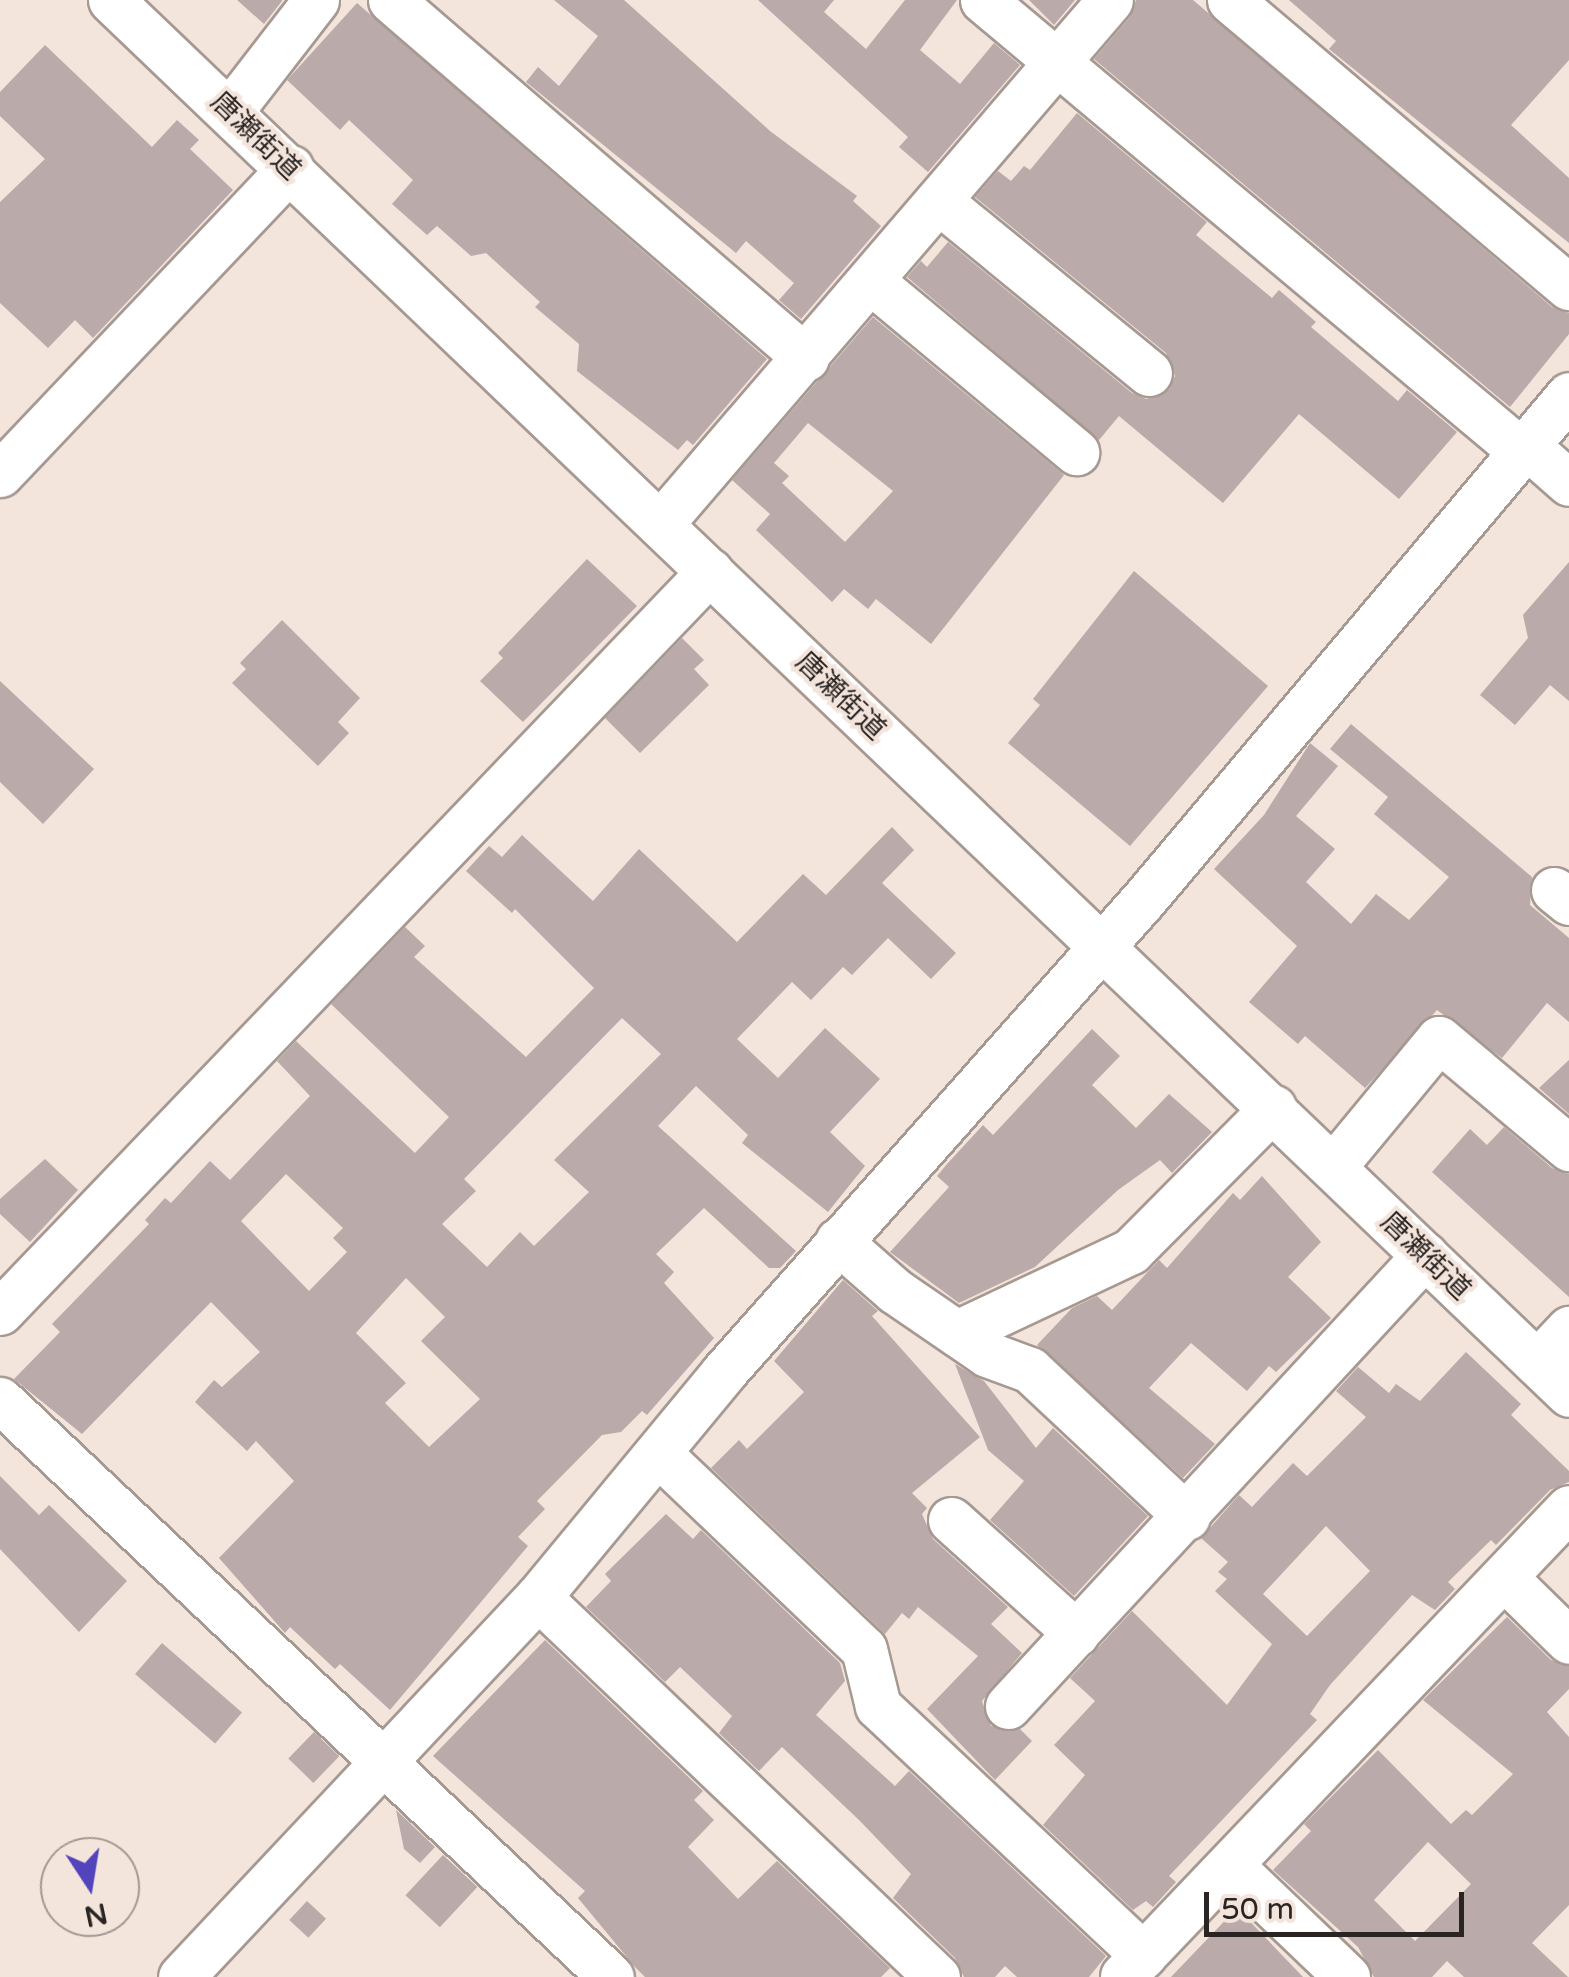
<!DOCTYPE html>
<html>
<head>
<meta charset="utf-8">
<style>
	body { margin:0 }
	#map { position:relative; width:1569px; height:1977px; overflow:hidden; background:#f3e4dc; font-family:"Varela Round","Noto Sans JP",sans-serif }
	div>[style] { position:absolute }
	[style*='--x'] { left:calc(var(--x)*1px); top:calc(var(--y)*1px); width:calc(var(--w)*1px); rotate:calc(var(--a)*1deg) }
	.building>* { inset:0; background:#baaaa9; transform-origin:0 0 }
	.roads { filter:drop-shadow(2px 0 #a69992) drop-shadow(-2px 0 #a69992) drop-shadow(0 2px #a69992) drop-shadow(0 -2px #a69992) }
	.minor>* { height:45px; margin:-22.5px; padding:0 22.5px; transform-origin:22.5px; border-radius:22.5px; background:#fff }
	span { translate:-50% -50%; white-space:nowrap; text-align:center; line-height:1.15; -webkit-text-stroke:8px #f3e4dc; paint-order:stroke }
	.street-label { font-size:28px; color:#2a2522 }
	.north { position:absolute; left:40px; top:1837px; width:100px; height:100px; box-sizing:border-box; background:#f3e4dc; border:2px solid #a39892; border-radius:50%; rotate:168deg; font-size:28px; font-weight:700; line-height:40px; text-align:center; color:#2a2522 }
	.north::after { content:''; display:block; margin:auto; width:35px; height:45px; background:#5245bc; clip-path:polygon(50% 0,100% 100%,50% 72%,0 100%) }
	.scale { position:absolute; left:1204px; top:1892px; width:260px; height:45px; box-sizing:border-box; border:5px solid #2a2522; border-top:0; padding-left:12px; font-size:30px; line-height:35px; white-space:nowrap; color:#2a2522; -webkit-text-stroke:8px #f3e4dc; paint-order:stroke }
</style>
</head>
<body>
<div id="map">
	<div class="building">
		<div style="clip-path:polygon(237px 0,282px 0,282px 1px,264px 24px)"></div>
		<div style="clip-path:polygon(554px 0,624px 0,770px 131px,857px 196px,853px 201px,881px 226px,801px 319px,779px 300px,794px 283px,746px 241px,736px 253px,526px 82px,538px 67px,559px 86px,598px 36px)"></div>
		<div style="clip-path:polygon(758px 0,834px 0,824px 12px,866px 49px,905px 0,957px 0,920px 50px,960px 84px,994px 43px,1020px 65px,928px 172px,899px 147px,908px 137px)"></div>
		<div style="clip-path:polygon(1029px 0,1075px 0,1054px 25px)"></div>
		<div style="clip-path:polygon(1136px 0,1193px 0,1552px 307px,1569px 313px,1569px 334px,1510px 407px,1094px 59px,1130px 17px)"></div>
		<div style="clip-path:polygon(1289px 0,1569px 0,1569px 60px,1511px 125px,1569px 178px,1569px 243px,1329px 49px,1336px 41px)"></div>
		<div style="clip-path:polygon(357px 3px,767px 359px,693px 445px,687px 440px,678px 450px,577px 371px,579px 344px,535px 307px,540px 302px,486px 253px,471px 256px,437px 226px,427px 235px,392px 204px,413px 180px,349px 120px,340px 130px,287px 80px)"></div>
		<div style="clip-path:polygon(45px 45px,152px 147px,177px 120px,199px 140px,190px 149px,233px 190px,93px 338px,75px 320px,48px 348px,0 303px,0 202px,45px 159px,0 116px,0 92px)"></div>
		<div style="clip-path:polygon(1077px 113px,1207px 222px,1196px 235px,1272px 298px,1279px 290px,1316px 322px,1311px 327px,1398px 401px,1407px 390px,1457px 432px,1399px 499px,1299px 414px,1223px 503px,1119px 416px,1099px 440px,907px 277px,921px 261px,927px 267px,948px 242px,1132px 393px,1146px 399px,1169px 390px,1175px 376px,1166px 353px,975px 197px,998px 171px,1011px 181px,1024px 166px,1030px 170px)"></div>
		<div style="clip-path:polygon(evenodd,873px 317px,1064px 475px,931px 644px,876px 599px,868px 609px,844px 589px,832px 602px,756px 530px,770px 514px,732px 480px,873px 317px,808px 423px,893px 491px,845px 542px,782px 483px,789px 476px,774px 463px,808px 423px)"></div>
		<div style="clip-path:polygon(587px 559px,637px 606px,523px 722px,480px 681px,503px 658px,498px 653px)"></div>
		<div style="clip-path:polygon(1569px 562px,1569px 701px,1550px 685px,1515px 725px,1480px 695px,1528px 638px,1523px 615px)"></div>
		<div style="clip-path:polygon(1134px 571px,1268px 686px,1130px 846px,1008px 743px,1040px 705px,1033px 699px)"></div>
		<div style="clip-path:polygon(282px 620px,360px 698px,338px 722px,349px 733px,318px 766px,232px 683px,246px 669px,240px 663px)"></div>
		<div style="clip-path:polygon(682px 638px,704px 660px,694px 669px,709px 685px,640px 753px,605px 718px)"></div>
		<div style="clip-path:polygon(0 681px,94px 769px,43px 824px,0 782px)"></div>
		<div style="clip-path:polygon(1351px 724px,1532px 877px,1530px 905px,1569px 938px,1569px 1022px,1547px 1003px,1502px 1058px,1437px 1010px,1365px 1088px,1305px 1036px,1298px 1044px,1249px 1002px,1297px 946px,1214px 869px,1264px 815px,1310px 743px,1338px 766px,1296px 816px,1335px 849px,1306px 882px,1351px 924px,1376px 894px,1409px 920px,1449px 877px,1374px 814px,1388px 797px,1330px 749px)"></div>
		<div style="clip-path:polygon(evenodd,892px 827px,914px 850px,882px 883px,956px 953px,931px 979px,888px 938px,852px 975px,843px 967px,811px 1000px,792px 982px,737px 1039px,778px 1078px,825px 1028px,880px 1079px,830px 1132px,865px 1166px,828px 1212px,742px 1143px,748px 1135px,696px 1086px,658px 1126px,796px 1251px,780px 1268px,769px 1268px,704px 1208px,656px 1254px,674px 1272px,664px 1283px,714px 1338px,647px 1415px,642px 1411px,621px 1432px,602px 1435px,537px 1501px,545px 1509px,518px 1537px,528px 1546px,390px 1710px,340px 1664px,335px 1669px,290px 1627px,285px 1633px,219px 1558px,294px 1481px,256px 1441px,247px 1451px,195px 1402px,214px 1380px,222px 1387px,260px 1352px,211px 1302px,82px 1434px,14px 1379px,60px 1332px,52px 1324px,149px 1224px,145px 1220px,165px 1198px,171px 1203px,210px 1161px,230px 1180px,310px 1096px,277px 1061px,296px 1041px,415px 1153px,449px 1117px,331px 1004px,405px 927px,425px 946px,414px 957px,526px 1057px,594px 988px,515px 909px,512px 913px,466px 871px,489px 846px,502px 857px,522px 835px,593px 901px,639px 849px,737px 942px,803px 874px,826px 895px,892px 827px,622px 1018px,661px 1054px,554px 1160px,589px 1192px,534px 1246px,520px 1232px,487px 1267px,442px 1224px,476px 1191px,464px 1179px,622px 1018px,892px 827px,286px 1174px,343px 1228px,333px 1238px,347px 1252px,309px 1291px,241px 1221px,286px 1174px,892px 827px,406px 1278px,445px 1317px,421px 1341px,480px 1399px,429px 1447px,385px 1403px,406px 1383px,356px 1333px,406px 1278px)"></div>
		<div style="clip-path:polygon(1092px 1029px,1120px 1056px,1092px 1085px,1136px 1128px,1169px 1094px,1212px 1132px,1172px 1173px,1160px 1160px,1118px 1190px,1035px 1267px,959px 1303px,890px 1252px,949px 1187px,937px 1176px,947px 1164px,983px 1125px,993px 1135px)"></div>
		<div style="clip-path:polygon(1569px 1060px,1569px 1114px,1539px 1088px)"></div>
		<div style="clip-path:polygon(1504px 1127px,1552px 1168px,1569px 1174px,1569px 1297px,1432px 1172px,1470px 1129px,1487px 1145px)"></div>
		<div style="clip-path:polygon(45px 1159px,78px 1190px,30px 1242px,0 1214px,0 1199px)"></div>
		<div style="clip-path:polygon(1262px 1176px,1321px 1242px,1288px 1277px,1331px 1318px,1276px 1372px,1269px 1366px,1247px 1391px,1191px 1343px,1149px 1388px,1215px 1444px,1183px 1478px,1037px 1345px,1072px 1308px,1097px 1296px,1112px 1310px,1159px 1260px,1167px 1268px,1233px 1193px,1240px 1200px)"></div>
		<div style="clip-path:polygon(843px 1280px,878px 1311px,872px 1316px,980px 1437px,912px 1493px,927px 1508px,922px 1514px,933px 1539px,1008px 1607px,991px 1624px,1022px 1653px,982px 1701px,991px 1726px,1020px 1729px,1032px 1741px,995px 1780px,927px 1709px,978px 1656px,918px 1607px,909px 1619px,902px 1613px,885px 1634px,711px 1468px,739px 1440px,747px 1449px,804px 1392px,774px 1361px)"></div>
		<div style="clip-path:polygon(evenodd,1466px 1352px,1521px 1404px,1511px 1415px,1569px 1471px,1569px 1482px,1550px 1490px,1496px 1545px,1491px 1540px,1448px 1582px,1455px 1589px,1435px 1610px,1412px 1595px,1330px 1685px,1310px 1714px,1317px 1720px,1169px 1876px,1176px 1882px,1153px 1907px,1146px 1901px,1133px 1910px,1043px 1825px,1085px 1775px,1054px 1745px,1095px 1701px,1070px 1678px,1132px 1611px,1227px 1705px,1272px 1644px,1215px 1591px,1227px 1579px,1218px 1572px,1228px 1562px,1201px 1538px,1239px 1495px,1252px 1507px,1293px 1463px,1307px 1476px,1366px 1417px,1336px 1391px,1358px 1367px,1389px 1393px,1396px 1384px,1420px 1401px,1466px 1352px,1326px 1526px,1370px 1571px,1307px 1636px,1263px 1594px,1326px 1526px)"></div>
		<div style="clip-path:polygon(955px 1364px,984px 1381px,1036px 1448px,1053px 1428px,1148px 1516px,1074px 1596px,990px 1520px,1024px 1481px,988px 1450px)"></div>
		<div style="clip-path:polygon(0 1476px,39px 1515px,49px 1505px,127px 1581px,79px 1632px,0 1549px)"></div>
		<div style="clip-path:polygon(666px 1514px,693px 1539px,701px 1530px,840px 1663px,845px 1681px,816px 1715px,895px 1786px,909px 1771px,1106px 1956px,1089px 1977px,1017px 1977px,1005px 1966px,995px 1977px,964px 1977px,955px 1958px,893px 1898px,911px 1874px,859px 1820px,782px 1747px,759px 1771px,719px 1733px,732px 1716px,680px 1667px,665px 1682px,586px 1607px,611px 1581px,605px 1574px)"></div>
		<div style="clip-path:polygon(evenodd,1507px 1617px,1551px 1660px,1569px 1666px,1569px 1689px,1547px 1712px,1569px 1737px,1569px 1905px,1532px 1943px,1568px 1977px,1464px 1977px,1447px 1961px,1432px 1977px,1374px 1977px,1358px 1947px,1273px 1870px,1311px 1831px,1304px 1824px,1378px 1750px,1451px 1824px,1466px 1810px,1472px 1815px,1513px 1774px,1423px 1700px,1507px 1617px,1428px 1842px,1471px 1884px,1415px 1941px,1374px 1900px,1428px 1842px)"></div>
		<div style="clip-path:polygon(545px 1640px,703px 1791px,694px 1800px,714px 1820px,688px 1847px,738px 1899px,777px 1861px,890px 1968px,881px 1977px,645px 1977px,635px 1967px,578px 1898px,585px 1891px,433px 1756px)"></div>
		<div style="left:162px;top:1643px;width:106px;height:41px;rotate:41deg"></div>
		<div style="left:314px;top:1732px;width:35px;height:37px;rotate:44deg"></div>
		<div style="clip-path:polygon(396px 1810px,435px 1847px,420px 1863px,404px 1849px)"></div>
		<div style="left:443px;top:1855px;width:47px;height:55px;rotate:43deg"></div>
		<div style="left:307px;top:1901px;width:26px;height:26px;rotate:43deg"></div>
		<div style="clip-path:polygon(1237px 1908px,1303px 1977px,1171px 1977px)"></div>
	</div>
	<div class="roads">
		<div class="minor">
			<div style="--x:111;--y:0;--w:2017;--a:43.71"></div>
			<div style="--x:391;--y:0;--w:548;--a:40.78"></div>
			<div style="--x:983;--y:0;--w:702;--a:39.97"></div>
			<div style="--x:1230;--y:0;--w:444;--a:40.3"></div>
			<div style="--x:231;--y:110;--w:139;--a:-52.3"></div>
			<div style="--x:940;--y:202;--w:270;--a:39.3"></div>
			<div style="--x:872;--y:282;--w:266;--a:39.8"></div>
			<div style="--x:1526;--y:445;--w:57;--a:41.5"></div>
			<div style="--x:0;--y:474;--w:422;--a:-46.5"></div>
			<div style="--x:661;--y:523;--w:689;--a:-49.35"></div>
			<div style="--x:1554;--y:890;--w:19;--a:39"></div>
			<div style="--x:1333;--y:1167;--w:166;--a:-50.4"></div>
			<div style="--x:1439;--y:1039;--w:170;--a:40"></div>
			<div style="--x:838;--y:1241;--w:76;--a:41.3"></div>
			<div style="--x:895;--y:1291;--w:112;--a:34.4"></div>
			<div style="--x:987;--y:1354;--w:46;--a:20.4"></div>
			<div style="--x:1030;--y:1370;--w:215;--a:43.1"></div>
			<div style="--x:0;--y:1312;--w:1026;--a:-46.22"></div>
			<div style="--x:957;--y:1333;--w:192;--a:-25.2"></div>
			<div style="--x:1131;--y:1251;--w:202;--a:-45.2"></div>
			<div style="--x:1537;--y:1363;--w:47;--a:-46.7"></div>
			<div style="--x:0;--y:1400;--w:840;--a:43.36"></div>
			<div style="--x:658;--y:1453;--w:284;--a:43.6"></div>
			<div style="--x:864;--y:1649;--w:59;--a:76.2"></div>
			<div style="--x:878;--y:1706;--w:364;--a:43.2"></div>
			<div style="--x:951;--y:1520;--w:169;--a:42.1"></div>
			<div style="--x:1506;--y:1579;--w:88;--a:44.5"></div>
			<div style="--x:538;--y:1597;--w:551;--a:43.6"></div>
			<div style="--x:1008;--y:1706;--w:614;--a:-47.24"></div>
			<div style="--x:1230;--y:1865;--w:162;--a:43.7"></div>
			<div style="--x:1123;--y:1976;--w:646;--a:-46.38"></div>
			<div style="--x:181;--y:1977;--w:521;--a:-46.79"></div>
			<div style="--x:538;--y:1597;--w:291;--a:-50.4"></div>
			<div style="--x:723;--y:1373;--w:634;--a:-48.39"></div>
			<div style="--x:1144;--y:899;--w:659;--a:-49.86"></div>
		</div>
	</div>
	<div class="street-label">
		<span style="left:256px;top:136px;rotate:44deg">唐瀬街道</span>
		<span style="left:841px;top:696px;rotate:44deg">唐瀬街道</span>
		<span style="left:1426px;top:1256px;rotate:44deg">唐瀬街道</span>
	</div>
	<div class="north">N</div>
	<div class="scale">50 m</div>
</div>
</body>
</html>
